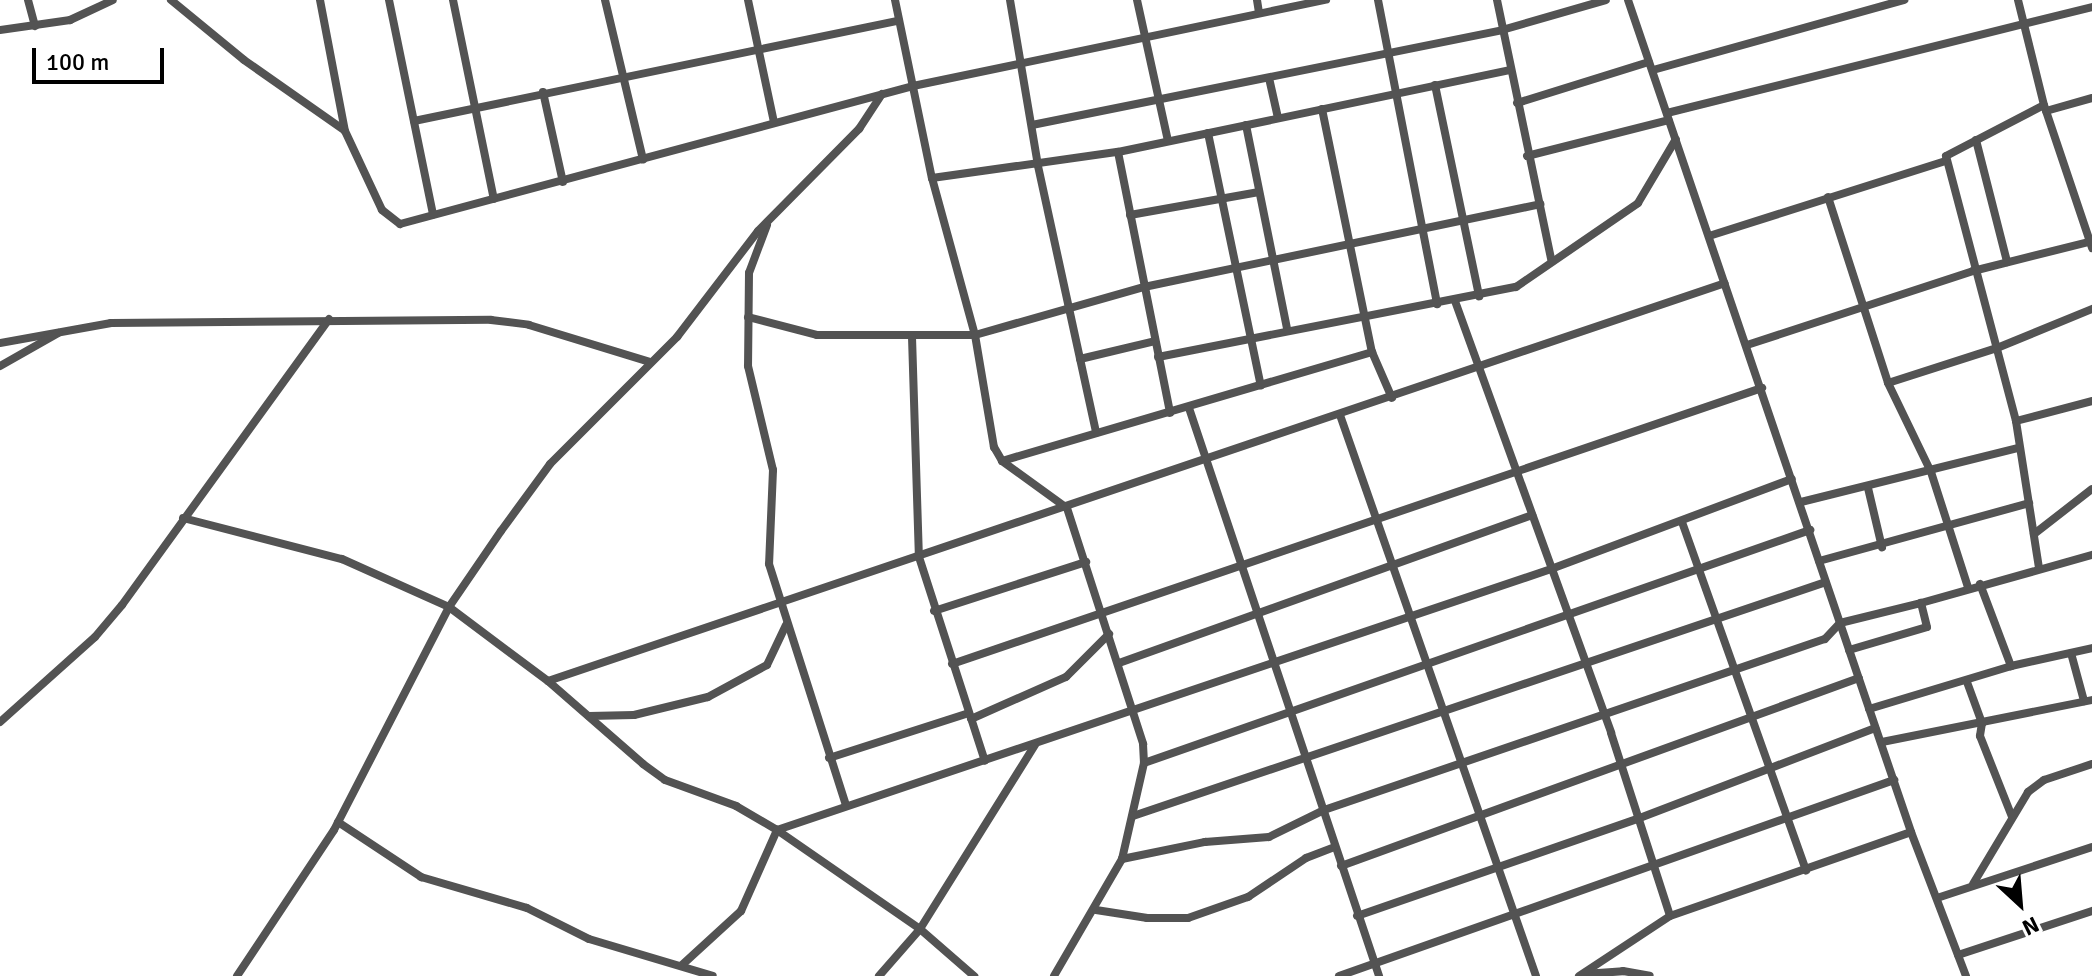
<!DOCTYPE html>
<html>
<head>
<meta charset="utf-8">
<style>
	body { margin:0 }
	#map { position:relative; width:2092px; height:976px; overflow:hidden; background:#fff; font-family:Signika,sans-serif }
	div>[style] { position:absolute }
	[style*='--x'] { left:calc(var(--x)*1px); top:calc(var(--y)*1px); width:calc(var(--w)*1px); rotate:calc(var(--a)*1deg) }
	.street>* { height:8px; margin:-4px; padding:0 4px; transform-origin:4px; border-radius:4px; background:#535353 }
	span { translate:-50% -50%; white-space:nowrap; text-align:center; line-height:1.15; -webkit-text-stroke:6px #fff; paint-order:stroke }
	.north { position:absolute; left:1980px; top:864px; width:80px; height:80px; -webkit-text-stroke:6px #fff; paint-order:stroke; rotate:154deg; font-size:22px; font-weight:700; line-height:32px; text-align:center; color:#000 }
	.north::after { content:''; display:block; margin:auto; width:28px; height:36px; background:#000; clip-path:polygon(50% 0,100% 100%,50% 72%,0 100%) }
	.scale { position:absolute; left:32px; top:48px; width:132px; height:36px; box-sizing:border-box; border:4px solid #000; border-top:0; padding-left:10px; font-size:24px; line-height:28px; white-space:nowrap; color:#000; -webkit-text-stroke:6px #fff; paint-order:stroke }
</style>
</head>
<body>
<div id="map">
	<div class="street">
		<div style="--x:28;--y:0;--w:27;--a:75"></div>
		<div style="--x:171;--y:0;--w:94;--a:39.4"></div>
		<div style="--x:244;--y:60;--w:122;--a:35"></div>
		<div style="--x:320;--y:0;--w:133;--a:79.2"></div>
		<div style="--x:345;--y:131;--w:87;--a:64.9"></div>
		<div style="--x:382;--y:210;--w:23;--a:38"></div>
		<div style="--x:400;--y:224;--w:531;--a:-15.06"></div>
		<div style="--x:913;--y:86;--w:422;--a:-11.8"></div>
		<div style="--x:389;--y:0;--w:219;--a:78.4"></div>
		<div style="--x:453;--y:0;--w:203;--a:78.4"></div>
		<div style="--x:605;--y:0;--w:164;--a:76.6"></div>
		<div style="--x:748;--y:0;--w:125;--a:78"></div>
		<div style="--x:895;--y:0;--w:182;--a:78.3"></div>
		<div style="--x:932;--y:178;--w:163;--a:74.7"></div>
		<div style="--x:975;--y:335;--w:114;--a:80.4"></div>
		<div style="--x:994;--y:447;--w:16;--a:60"></div>
		<div style="--x:1002;--y:461;--w:80;--a:35.9"></div>
		<div style="--x:1067;--y:508;--w:248;--a:72.1"></div>
		<div style="--x:1143;--y:744;--w:19;--a:87"></div>
		<div style="--x:1144;--y:763;--w:98;--a:102.9"></div>
		<div style="--x:1122;--y:859;--w:135;--a:120.2"></div>
		<div style="--x:1010;--y:0;--w:168;--a:80.4"></div>
		<div style="--x:1038;--y:166;--w:273;--a:77.7"></div>
		<div style="--x:1137;--y:0;--w:144;--a:77.6"></div>
		<div style="--x:1257;--y:0;--w:12;--a:81"></div>
		<div style="--x:1378;--y:0;--w:310;--a:79"></div>
		<div style="--x:1497;--y:0;--w:265;--a:78.2"></div>
		<div style="--x:1628;--y:0;--w:879;--a:71.21"></div>
		<div style="--x:1911;--y:832;--w:154;--a:69.1"></div>
		<div style="--x:2018;--y:0;--w:108;--a:76.1"></div>
		<div style="--x:2044;--y:105;--w:151;--a:71.4"></div>
		<div style="--x:0;--y:30;--w:71;--a:-8.1"></div>
		<div style="--x:70;--y:20;--w:47;--a:-24.9"></div>
		<div style="--x:1653;--y:70;--w:261;--a:-15.6"></div>
		<div style="--x:1269;--y:78;--w:41;--a:77.3"></div>
		<div style="--x:1435;--y:85;--w:216;--a:78.2"></div>
		<div style="--x:543;--y:92;--w:92;--a:77.5"></div>
		<div style="--x:1517;--y:103;--w:138;--a:-17.3"></div>
		<div style="--x:1322;--y:109;--w:248;--a:78.4"></div>
		<div style="--x:1372;--y:352;--w:50;--a:66.5"></div>
		<div style="--x:2046;--y:111;--w:48;--a:-15.8"></div>
		<div style="--x:1667;--y:113;--w:438;--a:-14"></div>
		<div style="--x:414;--y:121;--w:495;--a:-11.7"></div>
		<div style="--x:1032;--y:125;--w:480;--a:-11.4"></div>
		<div style="--x:1502;--y:30;--w:108;--a:-16.1"></div>
		<div style="--x:1246;--y:125;--w:207;--a:78.6"></div>
		<div style="--x:1208;--y:133;--w:258;--a:78.2"></div>
		<div style="--x:1976;--y:140;--w:126;--a:75.7"></div>
		<div style="--x:1118;--y:152;--w:266;--a:78.7"></div>
		<div style="--x:1527;--y:156;--w:146;--a:-14.2"></div>
		<div style="--x:932;--y:178;--w:188;--a:-8"></div>
		<div style="--x:1118;--y:152;--w:400;--a:-11.8"></div>
		<div style="--x:1828;--y:197;--w:195;--a:72.1"></div>
		<div style="--x:1888;--y:383;--w:99;--a:64.2"></div>
		<div style="--x:1931;--y:472;--w:121;--a:72.2"></div>
		<div style="--x:1130;--y:215;--w:131;--a:-10.1"></div>
		<div style="--x:767;--y:225;--w:51;--a:110.6"></div>
		<div style="--x:749;--y:273;--w:93;--a:90.6"></div>
		<div style="--x:748;--y:366;--w:107;--a:76.5"></div>
		<div style="--x:773;--y:470;--w:94;--a:92.4"></div>
		<div style="--x:769;--y:564;--w:254;--a:72.3"></div>
		<div style="--x:1709;--y:236;--w:249;--a:-17.6"></div>
		<div style="--x:1455;--y:301;--w:459;--a:70.1"></div>
		<div style="--x:1611;--y:733;--w:192;--a:72.1"></div>
		<div style="--x:748;--y:317;--w:71;--a:14.6"></div>
		<div style="--x:817;--y:335;--w:158;--a:0"></div>
		<div style="--x:975;--y:335;--w:176;--a:-15.9"></div>
		<div style="--x:1144;--y:287;--w:405;--a:-11.8"></div>
		<div style="--x:912;--y:337;--w:220;--a:88.2"></div>
		<div style="--x:919;--y:557;--w:214;--a:72.1"></div>
		<div style="--x:0;--y:343;--w:113;--a:-10.2"></div>
		<div style="--x:111;--y:323;--w:380;--a:-0.5"></div>
		<div style="--x:491;--y:320;--w:38;--a:7"></div>
		<div style="--x:529;--y:325;--w:127;--a:17"></div>
		<div style="--x:1747;--y:345;--w:238;--a:-18.1"></div>
		<div style="--x:1973;--y:271;--w:123;--a:-14.1"></div>
		<div style="--x:1158;--y:357;--w:365;--a:-11.1"></div>
		<div style="--x:1516;--y:287;--w:148;--a:-34.5"></div>
		<div style="--x:1638;--y:203;--w:74;--a:-59.3"></div>
		<div style="--x:1080;--y:359;--w:77;--a:-13.5"></div>
		<div style="--x:0;--y:366;--w:67;--a:-29.6"></div>
		<div style="--x:1888;--y:383;--w:114;--a:-17.8"></div>
		<div style="--x:1997;--y:348;--w:103;--a:-22.3"></div>
		<div style="--x:1189;--y:408;--w:599;--a:71.5"></div>
		<div style="--x:1340;--y:415;--w:594;--a:70.74"></div>
		<div style="--x:2016;--y:421;--w:79;--a:-14.7"></div>
		<div style="--x:1002;--y:461;--w:386;--a:-16.4"></div>
		<div style="--x:1868;--y:488;--w:61;--a:76.7"></div>
		<div style="--x:1801;--y:502;--w:223;--a:-14"></div>
		<div style="--x:183;--y:518;--w:164;--a:14.5"></div>
		<div style="--x:342;--y:559;--w:117;--a:24.2"></div>
		<div style="--x:449;--y:607;--w:124;--a:36.8"></div>
		<div style="--x:548;--y:681;--w:126;--a:41.1"></div>
		<div style="--x:643;--y:764;--w:27;--a:36"></div>
		<div style="--x:665;--y:780;--w:76;--a:20.1"></div>
		<div style="--x:736;--y:806;--w:48;--a:30.3"></div>
		<div style="--x:777;--y:830;--w:174;--a:34.7"></div>
		<div style="--x:920;--y:929;--w:72;--a:41"></div>
		<div style="--x:1682;--y:522;--w:370;--a:70.4"></div>
		<div style="--x:2034;--y:534;--w:73;--a:-37.8"></div>
		<div style="--x:1819;--y:561;--w:218;--a:-15.4"></div>
		<div style="--x:2039;--y:568;--w:149;--a:-98.9"></div>
		<div style="--x:2016;--y:421;--w:274;--a:-104.8"></div>
		<div style="--x:1946;--y:156;--w:110;--a:-27.5"></div>
		<div style="--x:1980;--y:584;--w:88;--a:69.3"></div>
		<div style="--x:934;--y:611;--w:160;--a:-17.9"></div>
		<div style="--x:1849;--y:650;--w:81;--a:-16.4"></div>
		<div style="--x:1927;--y:627;--w:25;--a:-104"></div>
		<div style="--x:1921;--y:603;--w:178;--a:-15.7"></div>
		<div style="--x:2071;--y:653;--w:50;--a:74.8"></div>
		<div style="--x:1119;--y:663;--w:439;--a:-19.7"></div>
		<div style="--x:952;--y:664;--w:856;--a:-18.82"></div>
		<div style="--x:548;--y:681;--w:1242;--a:-18.68"></div>
		<div style="--x:1967;--y:682;--w:44;--a:69.9"></div>
		<div style="--x:1982;--y:723;--w:13;--a:99"></div>
		<div style="--x:1980;--y:736;--w:87;--a:68.4"></div>
		<div style="--x:1869;--y:709;--w:148;--a:-16.8"></div>
		<div style="--x:2011;--y:666;--w:83;--a:-12.5"></div>
		<div style="--x:589;--y:716;--w:45;--a:-1.3"></div>
		<div style="--x:634;--y:715;--w:76;--a:-13.7"></div>
		<div style="--x:708;--y:697;--w:67;--a:-28.5"></div>
		<div style="--x:767;--y:665;--w:44;--a:-64.6"></div>
		<div style="--x:971;--y:719;--w:104;--a:-23.9"></div>
		<div style="--x:1066;--y:677;--w:61;--a:-45"></div>
		<div style="--x:0;--y:722;--w:127;--a:-41.8"></div>
		<div style="--x:95;--y:637;--w:42;--a:-49.8"></div>
		<div style="--x:122;--y:605;--w:353;--a:-54.1"></div>
		<div style="--x:1882;--y:742;--w:214;--a:-11.3"></div>
		<div style="--x:829;--y:758;--w:147;--a:-17.8"></div>
		<div style="--x:1144;--y:763;--w:706;--a:-19.28"></div>
		<div style="--x:1133;--y:816;--w:731;--a:-18.66"></div>
		<div style="--x:338;--y:822;--w:100;--a:33.5"></div>
		<div style="--x:421;--y:877;--w:110;--a:16.3"></div>
		<div style="--x:527;--y:908;--w:69;--a:26.6"></div>
		<div style="--x:589;--y:939;--w:129;--a:16.6"></div>
		<div style="--x:1122;--y:859;--w:85;--a:-11.6"></div>
		<div style="--x:1205;--y:842;--w:64;--a:-4.5"></div>
		<div style="--x:1269;--y:837;--w:61;--a:-26.1"></div>
		<div style="--x:1324;--y:810;--w:529;--a:-18.85"></div>
		<div style="--x:1825;--y:639;--w:22;--a:-47"></div>
		<div style="--x:1840;--y:623;--w:83;--a:-13.9"></div>
		<div style="--x:1341;--y:866;--w:551;--a:-19.95"></div>
		<div style="--x:1973;--y:884;--w:107;--a:-59.1"></div>
		<div style="--x:2028;--y:792;--w:20;--a:-37"></div>
		<div style="--x:2044;--y:780;--w:51;--a:-18.4"></div>
		<div style="--x:1937;--y:898;--w:163;--a:-18.2"></div>
		<div style="--x:1096;--y:910;--w:52;--a:8.9"></div>
		<div style="--x:1147;--y:918;--w:41;--a:0"></div>
		<div style="--x:1188;--y:918;--w:64;--a:-19.3"></div>
		<div style="--x:1248;--y:897;--w:70;--a:-33.9"></div>
		<div style="--x:1306;--y:858;--w:31;--a:-21"></div>
		<div style="--x:1357;--y:916;--w:296;--a:-19.1"></div>
		<div style="--x:1637;--y:819;--w:255;--a:-20.9"></div>
		<div style="--x:1958;--y:955;--w:141;--a:-18.2"></div>
		<div style="--x:682;--y:965;--w:80;--a:-42.5"></div>
		<div style="--x:741;--y:911;--w:89;--a:-66"></div>
		<div style="--x:777;--y:830;--w:817;--a:-18.63"></div>
		<div style="--x:1551;--y:569;--w:257;--a:-20.5"></div>
		<div style="--x:1584;--y:974;--w:39;--a:-4"></div>
		<div style="--x:1623;--y:971;--w:27;--a:10"></div>
		<div style="--x:237;--y:976;--w:175;--a:-56.4"></div>
		<div style="--x:334;--y:830;--w:251;--a:-62.7"></div>
		<div style="--x:449;--y:607;--w:92;--a:-55.6"></div>
		<div style="--x:501;--y:531;--w:83;--a:-53.8"></div>
		<div style="--x:550;--y:464;--w:180;--a:-45"></div>
		<div style="--x:677;--y:337;--w:133;--a:-52.6"></div>
		<div style="--x:758;--y:231;--w:144;--a:-45.3"></div>
		<div style="--x:859;--y:129;--w:42;--a:-56.7"></div>
		<div style="--x:879;--y:976;--w:62;--a:-48.9"></div>
		<div style="--x:920;--y:929;--w:217;--a:-58"></div>
		<div style="--x:1339;--y:976;--w:589;--a:-19.45"></div>
		<div style="--x:1579;--y:976;--w:109;--a:-33.4"></div>
		<div style="--x:1670;--y:916;--w:255;--a:-19.2"></div>
	</div>
	<div class="north">N</div>
	<div class="scale">100 m</div>
</div>
</body>
</html>
